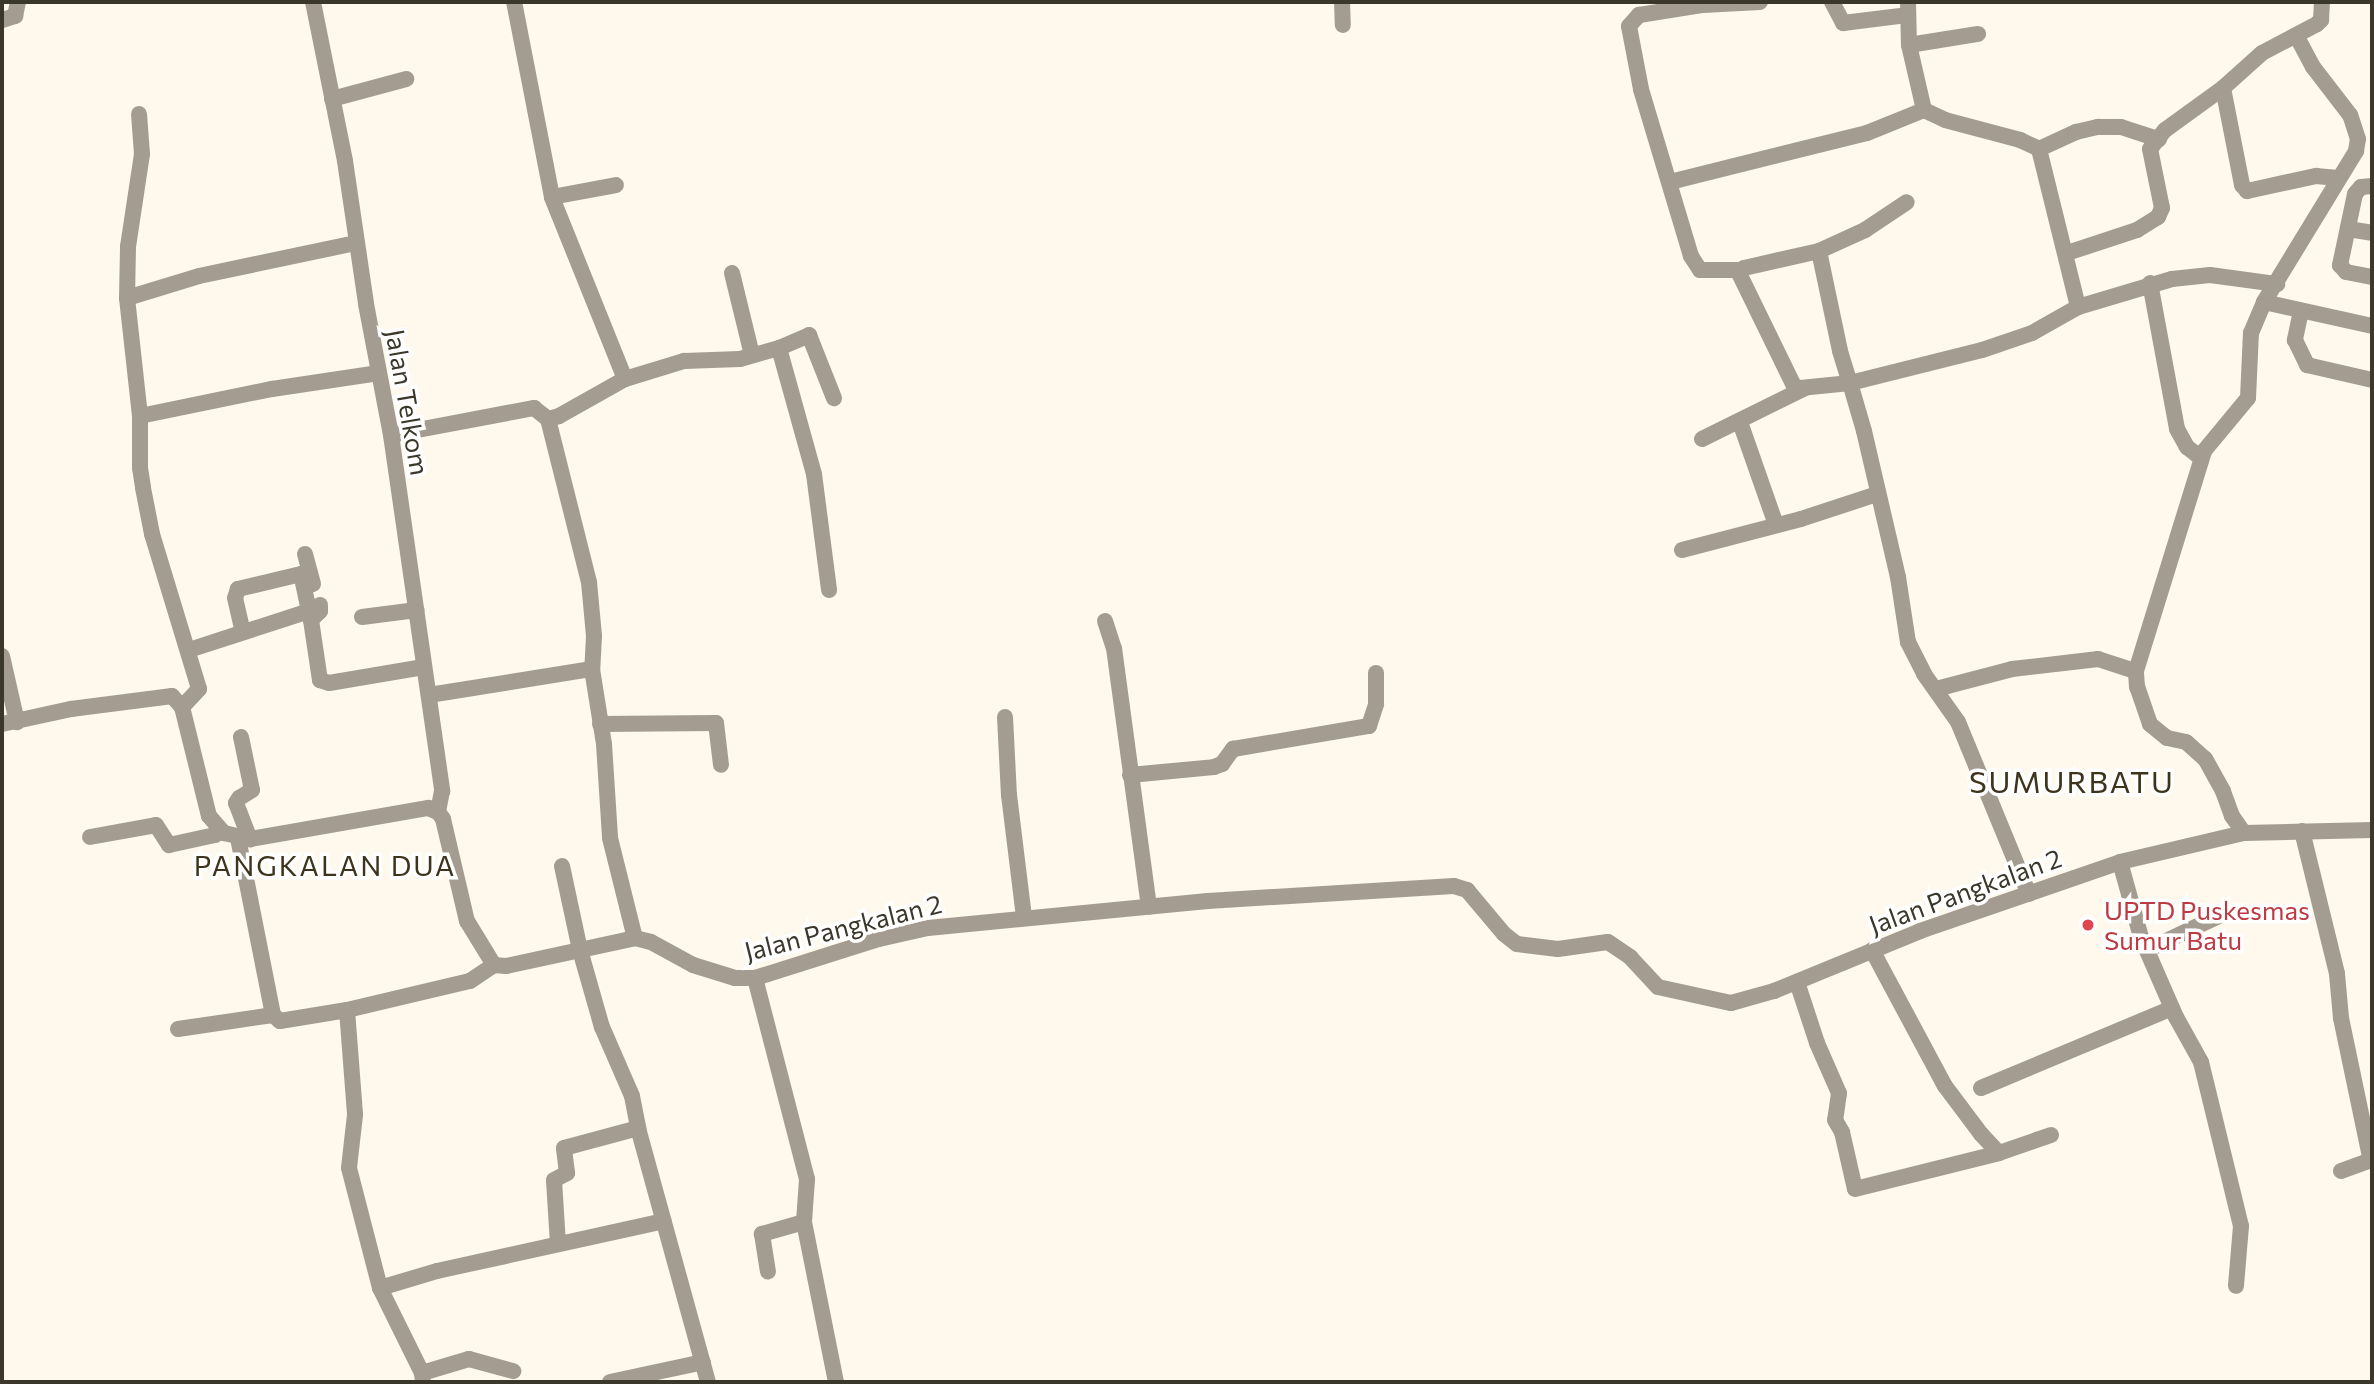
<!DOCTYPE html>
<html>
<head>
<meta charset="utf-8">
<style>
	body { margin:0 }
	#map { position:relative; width:2374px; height:1384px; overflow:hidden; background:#fef9ec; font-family:Commissioner,sans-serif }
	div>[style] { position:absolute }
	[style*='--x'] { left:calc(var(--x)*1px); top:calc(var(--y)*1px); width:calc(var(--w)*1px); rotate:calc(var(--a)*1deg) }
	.minor>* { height:16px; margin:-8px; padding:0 8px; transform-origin:8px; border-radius:8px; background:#a49c90 }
	.dots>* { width:19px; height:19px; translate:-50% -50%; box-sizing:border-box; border:4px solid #fff; border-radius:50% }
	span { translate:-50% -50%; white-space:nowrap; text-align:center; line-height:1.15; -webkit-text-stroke:7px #fff; paint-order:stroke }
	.street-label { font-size:26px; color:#3c372b }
	.health-label { font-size:26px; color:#be3a42 }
	.left { translate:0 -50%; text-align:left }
	.neighbourhood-label { font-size:28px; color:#3e341b; letter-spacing:2px }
	.quarter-label { font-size:30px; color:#3e341b; letter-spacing:2px }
	.frame { position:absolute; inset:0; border:4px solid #3c372b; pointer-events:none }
</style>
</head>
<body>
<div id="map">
	<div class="minor">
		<div style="--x:313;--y:2;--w:162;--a:78.6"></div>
		<div style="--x:345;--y:161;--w:145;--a:81.6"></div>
		<div style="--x:366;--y:304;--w:133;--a:79.2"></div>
		<div style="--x:391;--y:435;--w:360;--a:81.8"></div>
		<div style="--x:442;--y:791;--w:21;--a:101"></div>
		<div style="--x:1342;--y:2;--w:23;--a:88"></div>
		<div style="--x:1832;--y:2;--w:24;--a:62"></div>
		<div style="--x:1843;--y:23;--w:64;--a:-7.1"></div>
		<div style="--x:1908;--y:2;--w:43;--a:88.7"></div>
		<div style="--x:1909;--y:45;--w:67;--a:77"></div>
		<div style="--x:2;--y:20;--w:14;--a:-17"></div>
		<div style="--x:15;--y:16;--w:14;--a:-78"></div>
		<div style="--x:1909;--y:45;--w:70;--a:-9.1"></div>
		<div style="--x:2223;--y:88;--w:99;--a:78.9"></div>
		<div style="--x:2242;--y:185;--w:8;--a:50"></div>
		<div style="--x:2247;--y:191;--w:71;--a:-12.3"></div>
		<div style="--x:2316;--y:176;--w:22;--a:5"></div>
		<div style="--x:332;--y:99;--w:77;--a:-15.1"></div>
		<div style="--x:1924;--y:110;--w:23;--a:25"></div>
		<div style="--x:1945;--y:120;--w:78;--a:14.9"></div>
		<div style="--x:2020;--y:140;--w:21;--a:25"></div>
		<div style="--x:2039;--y:149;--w:163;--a:76.1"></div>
		<div style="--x:2078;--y:307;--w:53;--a:150.5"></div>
		<div style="--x:2032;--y:333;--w:53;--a:161.2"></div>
		<div style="--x:1982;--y:350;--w:136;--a:166"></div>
		<div style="--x:1850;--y:383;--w:50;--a:174.3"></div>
		<div style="--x:1800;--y:388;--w:6;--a:-162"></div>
		<div style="--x:1794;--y:386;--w:126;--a:-116"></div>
		<div style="--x:1739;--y:273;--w:7;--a:-45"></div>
		<div style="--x:1744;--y:268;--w:77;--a:-12.8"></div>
		<div style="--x:1819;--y:251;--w:102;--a:78.1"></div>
		<div style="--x:1840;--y:351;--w:34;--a:73"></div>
		<div style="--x:1850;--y:383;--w:50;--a:73.7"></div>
		<div style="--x:1864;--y:431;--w:150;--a:76.9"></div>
		<div style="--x:1898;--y:577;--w:66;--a:81.3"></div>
		<div style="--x:1908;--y:642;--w:36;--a:63"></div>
		<div style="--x:1924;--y:674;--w:59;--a:54.7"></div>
		<div style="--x:1958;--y:722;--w:186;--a:67.6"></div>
		<div style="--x:139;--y:114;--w:40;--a:85.7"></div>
		<div style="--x:142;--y:154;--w:94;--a:98.6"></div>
		<div style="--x:128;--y:247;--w:51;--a:91.1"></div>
		<div style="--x:127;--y:298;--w:119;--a:83.7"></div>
		<div style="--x:140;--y:416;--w:52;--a:90"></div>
		<div style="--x:140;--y:468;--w:20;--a:81"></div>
		<div style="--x:143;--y:488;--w:47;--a:78.9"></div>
		<div style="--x:152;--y:534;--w:162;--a:73.1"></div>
		<div style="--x:199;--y:689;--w:25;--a:133"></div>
		<div style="--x:2039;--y:149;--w:41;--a:-24.7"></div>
		<div style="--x:2076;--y:132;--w:23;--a:-13"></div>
		<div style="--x:2098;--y:127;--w:23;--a:0"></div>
		<div style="--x:2121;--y:127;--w:40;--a:18"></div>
		<div style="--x:1670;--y:182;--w:203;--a:-14"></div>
		<div style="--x:1867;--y:133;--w:61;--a:-22"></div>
		<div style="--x:2372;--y:186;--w:11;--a:175"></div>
		<div style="--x:2361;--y:187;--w:9;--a:131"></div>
		<div style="--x:2355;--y:194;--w:73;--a:101.9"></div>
		<div style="--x:2340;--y:265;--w:9;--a:49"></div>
		<div style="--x:2346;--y:272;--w:26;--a:11"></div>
		<div style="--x:552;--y:197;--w:65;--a:-10.6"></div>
		<div style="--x:2348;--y:229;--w:24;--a:9"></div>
		<div style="--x:1819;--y:251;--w:51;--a:-24.5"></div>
		<div style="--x:1865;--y:230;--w:50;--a:-33.7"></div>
		<div style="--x:2067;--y:253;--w:74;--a:-18.2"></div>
		<div style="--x:2137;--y:230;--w:25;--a:-32"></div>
		<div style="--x:2158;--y:217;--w:10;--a:-66"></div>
		<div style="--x:2162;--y:208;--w:60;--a:-101.5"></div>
		<div style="--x:2150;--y:149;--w:24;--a:-52"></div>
		<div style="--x:2165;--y:130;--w:72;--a:-35.9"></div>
		<div style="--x:2223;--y:88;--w:52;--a:-41.9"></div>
		<div style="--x:2262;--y:53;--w:62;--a:-27.8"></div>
		<div style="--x:2317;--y:24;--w:6;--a:-45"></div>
		<div style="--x:2321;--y:20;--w:18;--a:-87"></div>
		<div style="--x:1740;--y:270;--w:40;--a:180"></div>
		<div style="--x:1700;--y:270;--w:17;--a:-123"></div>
		<div style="--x:1691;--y:256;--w:174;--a:-106.7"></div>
		<div style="--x:1641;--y:89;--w:64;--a:-100.8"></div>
		<div style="--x:1629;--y:26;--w:15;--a:-48"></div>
		<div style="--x:1639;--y:15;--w:65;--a:-8.9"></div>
		<div style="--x:1703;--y:5;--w:57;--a:-3"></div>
		<div style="--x:732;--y:273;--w:84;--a:76.3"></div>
		<div style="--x:2150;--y:283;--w:148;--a:79.5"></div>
		<div style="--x:2177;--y:429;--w:21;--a:61"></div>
		<div style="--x:2187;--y:447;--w:18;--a:38"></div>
		<div style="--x:127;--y:298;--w:75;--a:-17"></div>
		<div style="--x:199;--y:276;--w:160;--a:-11.9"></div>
		<div style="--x:2264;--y:302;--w:111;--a:12.5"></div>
		<div style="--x:2078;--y:307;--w:98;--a:-16.6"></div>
		<div style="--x:2172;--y:279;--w:38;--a:-6"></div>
		<div style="--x:2210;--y:275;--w:68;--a:7.7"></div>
		<div style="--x:2301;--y:311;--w:30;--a:102"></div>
		<div style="--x:2295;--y:340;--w:28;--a:64"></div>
		<div style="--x:2307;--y:365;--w:67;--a:13"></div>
		<div style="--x:779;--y:348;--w:33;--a:-23"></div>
		<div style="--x:809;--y:335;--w:68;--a:68.4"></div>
		<div style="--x:625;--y:379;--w:62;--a:-17"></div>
		<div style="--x:684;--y:361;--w:56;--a:-2"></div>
		<div style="--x:740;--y:359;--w:41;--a:-15.8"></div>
		<div style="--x:779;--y:348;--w:131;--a:74.5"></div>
		<div style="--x:814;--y:474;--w:117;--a:82.6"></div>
		<div style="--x:140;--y:416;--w:135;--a:-11.6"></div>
		<div style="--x:272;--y:389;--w:108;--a:-8.5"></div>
		<div style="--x:548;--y:419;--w:168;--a:75.9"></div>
		<div style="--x:589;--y:582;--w:54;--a:84.7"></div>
		<div style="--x:594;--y:636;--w:33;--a:93"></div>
		<div style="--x:592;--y:669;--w:76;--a:80.9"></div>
		<div style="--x:604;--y:744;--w:94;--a:86.3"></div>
		<div style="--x:610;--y:838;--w:103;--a:76"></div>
		<div style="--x:1740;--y:422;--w:109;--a:70.7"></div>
		<div style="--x:391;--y:435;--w:146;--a:-10.7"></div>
		<div style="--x:534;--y:408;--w:18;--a:38"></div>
		<div style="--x:548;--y:419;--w:11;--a:-15"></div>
		<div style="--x:559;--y:416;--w:76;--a:-29.3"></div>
		<div style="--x:625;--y:379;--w:196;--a:-111.9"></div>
		<div style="--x:552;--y:197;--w:199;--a:-101"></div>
		<div style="--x:1702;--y:439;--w:115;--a:-26.3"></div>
		<div style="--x:1682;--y:550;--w:123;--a:-14.6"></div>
		<div style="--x:1801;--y:519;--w:80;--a:-18.2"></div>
		<div style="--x:305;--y:554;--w:31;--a:75"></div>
		<div style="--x:320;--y:605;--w:6;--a:90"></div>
		<div style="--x:320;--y:611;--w:13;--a:135"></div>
		<div style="--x:311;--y:620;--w:61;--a:81.5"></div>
		<div style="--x:320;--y:680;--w:9;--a:18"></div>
		<div style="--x:329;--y:683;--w:96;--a:-9.6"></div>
		<div style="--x:362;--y:617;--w:55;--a:-7.3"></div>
		<div style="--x:1105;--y:621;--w:28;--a:72"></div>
		<div style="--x:1114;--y:648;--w:261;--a:82.3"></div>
		<div style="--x:189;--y:650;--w:126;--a:-18"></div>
		<div style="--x:309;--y:611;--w:38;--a:-102"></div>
		<div style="--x:301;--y:574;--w:65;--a:166.6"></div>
		<div style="--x:238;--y:589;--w:9;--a:108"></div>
		<div style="--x:235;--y:598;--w:35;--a:77"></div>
		<div style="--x:2;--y:656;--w:68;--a:77.2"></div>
		<div style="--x:1936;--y:689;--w:79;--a:-14.7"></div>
		<div style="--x:2012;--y:669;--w:87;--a:-6.6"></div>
		<div style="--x:2098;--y:659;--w:40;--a:18"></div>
		<div style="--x:429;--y:695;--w:165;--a:-9.1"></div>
		<div style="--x:1005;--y:717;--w:78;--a:87.1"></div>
		<div style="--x:1009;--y:795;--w:123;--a:83"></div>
		<div style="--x:2;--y:724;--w:71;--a:-12.3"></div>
		<div style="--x:71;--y:709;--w:102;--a:-7.3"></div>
		<div style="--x:172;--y:696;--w:15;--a:48"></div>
		<div style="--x:182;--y:707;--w:112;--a:76.1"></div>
		<div style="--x:209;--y:816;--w:23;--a:49"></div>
		<div style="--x:224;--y:833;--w:27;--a:13"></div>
		<div style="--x:250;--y:839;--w:181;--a:-9.9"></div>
		<div style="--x:428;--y:808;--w:11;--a:22"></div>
		<div style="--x:438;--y:812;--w:9;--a:54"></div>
		<div style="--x:443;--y:819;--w:105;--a:76.8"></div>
		<div style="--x:467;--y:921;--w:52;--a:58.5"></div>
		<div style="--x:494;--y:965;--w:12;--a:5"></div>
		<div style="--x:506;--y:966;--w:132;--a:-12.2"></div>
		<div style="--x:635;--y:938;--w:16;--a:14"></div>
		<div style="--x:651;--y:942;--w:48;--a:28.7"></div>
		<div style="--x:693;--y:965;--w:44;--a:17.2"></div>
		<div style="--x:735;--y:978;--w:20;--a:0"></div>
		<div style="--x:755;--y:978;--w:130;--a:-17.5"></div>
		<div style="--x:879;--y:939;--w:50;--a:-12.7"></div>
		<div style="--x:928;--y:928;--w:281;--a:-5.5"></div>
		<div style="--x:1208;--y:901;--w:246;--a:-3.5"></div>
		<div style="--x:1454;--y:886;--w:14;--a:17"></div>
		<div style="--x:1467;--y:890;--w:57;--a:49.9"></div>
		<div style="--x:1504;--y:934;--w:16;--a:38"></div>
		<div style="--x:1517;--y:944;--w:41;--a:7"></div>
		<div style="--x:1558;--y:949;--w:50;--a:-8"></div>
		<div style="--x:1608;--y:942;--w:27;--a:34"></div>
		<div style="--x:1630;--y:957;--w:41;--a:47"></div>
		<div style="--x:1658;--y:987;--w:75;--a:12.4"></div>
		<div style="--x:1731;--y:1003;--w:45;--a:-15.6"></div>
		<div style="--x:1774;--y:991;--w:158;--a:-22.3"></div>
		<div style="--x:1920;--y:931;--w:212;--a:-19"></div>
		<div style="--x:2120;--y:862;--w:127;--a:-13.2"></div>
		<div style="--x:2244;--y:833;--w:128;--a:-1.3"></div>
		<div style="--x:600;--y:724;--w:116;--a:-0.5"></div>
		<div style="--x:716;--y:723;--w:42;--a:83.2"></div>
		<div style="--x:241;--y:737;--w:54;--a:78.3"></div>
		<div style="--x:252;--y:790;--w:15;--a:148"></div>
		<div style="--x:239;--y:798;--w:6;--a:121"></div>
		<div style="--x:236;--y:803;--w:39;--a:69"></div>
		<div style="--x:1130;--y:775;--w:84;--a:-5.4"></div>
		<div style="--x:1214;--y:767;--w:9;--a:-21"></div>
		<div style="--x:1222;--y:764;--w:19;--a:-54"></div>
		<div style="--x:1233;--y:749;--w:138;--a:-9.6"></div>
		<div style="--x:1369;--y:726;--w:23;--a:-72"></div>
		<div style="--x:1376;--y:704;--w:31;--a:-90"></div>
		<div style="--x:2302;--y:831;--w:147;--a:76.2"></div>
		<div style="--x:2337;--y:974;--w:44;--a:84.8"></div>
		<div style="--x:2341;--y:1018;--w:146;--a:78.2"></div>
		<div style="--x:2244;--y:833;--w:21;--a:-125"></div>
		<div style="--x:2232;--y:816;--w:27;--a:-110"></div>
		<div style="--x:2223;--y:791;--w:37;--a:-119"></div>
		<div style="--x:2205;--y:759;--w:25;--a:-138"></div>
		<div style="--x:2186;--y:742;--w:19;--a:-168"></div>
		<div style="--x:2167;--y:738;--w:22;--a:-141"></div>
		<div style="--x:2150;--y:724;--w:39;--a:-109"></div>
		<div style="--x:2137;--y:687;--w:16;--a:-94"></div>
		<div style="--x:2136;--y:671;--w:230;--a:-72.8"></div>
		<div style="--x:2204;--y:451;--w:69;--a:-50.3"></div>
		<div style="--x:2248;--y:398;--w:65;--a:-87.4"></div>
		<div style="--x:2251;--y:333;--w:34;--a:-67"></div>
		<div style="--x:2264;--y:302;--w:177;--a:-58.6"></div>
		<div style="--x:2356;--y:151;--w:12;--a:-81"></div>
		<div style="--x:2358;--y:139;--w:25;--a:-108"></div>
		<div style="--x:2350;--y:115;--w:61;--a:-127.6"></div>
		<div style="--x:2313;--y:67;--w:36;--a:-118"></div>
		<div style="--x:90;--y:837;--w:67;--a:-10.3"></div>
		<div style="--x:156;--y:825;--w:24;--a:57"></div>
		<div style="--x:169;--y:845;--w:47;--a:-12.3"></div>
		<div style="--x:215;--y:835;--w:7;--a:-56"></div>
		<div style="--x:238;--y:838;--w:180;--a:78.8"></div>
		<div style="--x:273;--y:1015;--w:9;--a:41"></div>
		<div style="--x:280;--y:1021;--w:68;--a:-9.3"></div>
		<div style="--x:347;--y:1010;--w:126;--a:-13.3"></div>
		<div style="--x:470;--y:981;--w:29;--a:-34"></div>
		<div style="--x:2120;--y:862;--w:78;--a:74.4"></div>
		<div style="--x:2141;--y:937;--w:87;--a:66.4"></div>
		<div style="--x:2176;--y:1017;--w:51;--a:60.9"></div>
		<div style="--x:2201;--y:1062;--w:169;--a:76.3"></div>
		<div style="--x:2241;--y:1226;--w:60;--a:94.8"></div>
		<div style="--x:562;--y:866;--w:86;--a:77.9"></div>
		<div style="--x:580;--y:950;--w:80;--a:74.1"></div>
		<div style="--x:602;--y:1027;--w:75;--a:66.5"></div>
		<div style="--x:632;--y:1096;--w:33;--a:79"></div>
		<div style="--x:638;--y:1128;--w:263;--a:74.6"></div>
		<div style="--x:1872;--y:950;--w:154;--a:61.8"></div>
		<div style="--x:1945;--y:1086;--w:60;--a:53.1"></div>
		<div style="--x:1981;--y:1134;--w:26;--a:47"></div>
		<div style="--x:2147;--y:950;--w:80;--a:-25.3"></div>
		<div style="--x:755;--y:978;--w:208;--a:75.5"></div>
		<div style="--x:807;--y:1179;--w:43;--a:94"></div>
		<div style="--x:804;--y:1222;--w:44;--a:164.1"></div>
		<div style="--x:762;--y:1234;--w:38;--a:81"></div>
		<div style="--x:1797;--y:982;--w:64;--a:71.8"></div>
		<div style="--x:1817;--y:1043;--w:55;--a:66.3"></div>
		<div style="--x:1839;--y:1093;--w:27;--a:98"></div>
		<div style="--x:1835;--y:1120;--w:14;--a:60"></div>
		<div style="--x:1842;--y:1132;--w:58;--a:77.2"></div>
		<div style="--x:1855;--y:1189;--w:148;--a:-14"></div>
		<div style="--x:1999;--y:1153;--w:55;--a:-19.1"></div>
		<div style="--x:347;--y:1010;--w:105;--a:85.6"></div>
		<div style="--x:355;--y:1115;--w:53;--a:96.5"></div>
		<div style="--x:349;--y:1168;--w:124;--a:75.5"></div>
		<div style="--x:380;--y:1288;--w:95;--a:63.7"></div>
		<div style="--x:422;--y:1373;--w:9;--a:84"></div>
		<div style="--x:178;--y:1029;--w:96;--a:-8.4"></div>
		<div style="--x:1981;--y:1088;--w:207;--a:-22.7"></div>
		<div style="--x:2341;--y:1171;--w:33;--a:-20"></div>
		<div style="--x:804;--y:1222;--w:163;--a:78.7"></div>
		<div style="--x:558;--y:1244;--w:64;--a:-93.6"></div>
		<div style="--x:554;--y:1180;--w:15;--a:-28"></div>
		<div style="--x:567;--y:1173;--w:25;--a:-97"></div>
		<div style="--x:564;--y:1148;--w:77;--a:-15.1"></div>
		<div style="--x:380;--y:1288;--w:59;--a:-16.6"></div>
		<div style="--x:437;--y:1271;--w:232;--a:-12.4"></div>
		<div style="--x:422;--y:1373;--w:49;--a:-16.6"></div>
		<div style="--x:469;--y:1359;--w:46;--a:15.3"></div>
		<div style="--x:610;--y:1382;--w:95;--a:-12.1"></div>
	</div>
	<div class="dots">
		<div style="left:2088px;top:925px;background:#e0444e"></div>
	</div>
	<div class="street-label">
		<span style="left:408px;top:402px;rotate:80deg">Jalan Telkom</span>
		<span style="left:1965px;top:891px;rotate:-20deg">Jalan Pangkalan 2</span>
		<span style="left:843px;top:927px;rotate:-14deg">Jalan Pangkalan 2</span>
	</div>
	<div class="health-label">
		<span class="left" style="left:2104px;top:925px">UPTD Puskesmas<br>Sumur Batu</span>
	</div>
	<div class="neighbourhood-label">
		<span style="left:325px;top:865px">PANGKALAN DUA</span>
	</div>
	<div class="quarter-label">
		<span style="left:2072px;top:781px">SUMURBATU</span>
	</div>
	<div class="frame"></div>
</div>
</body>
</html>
